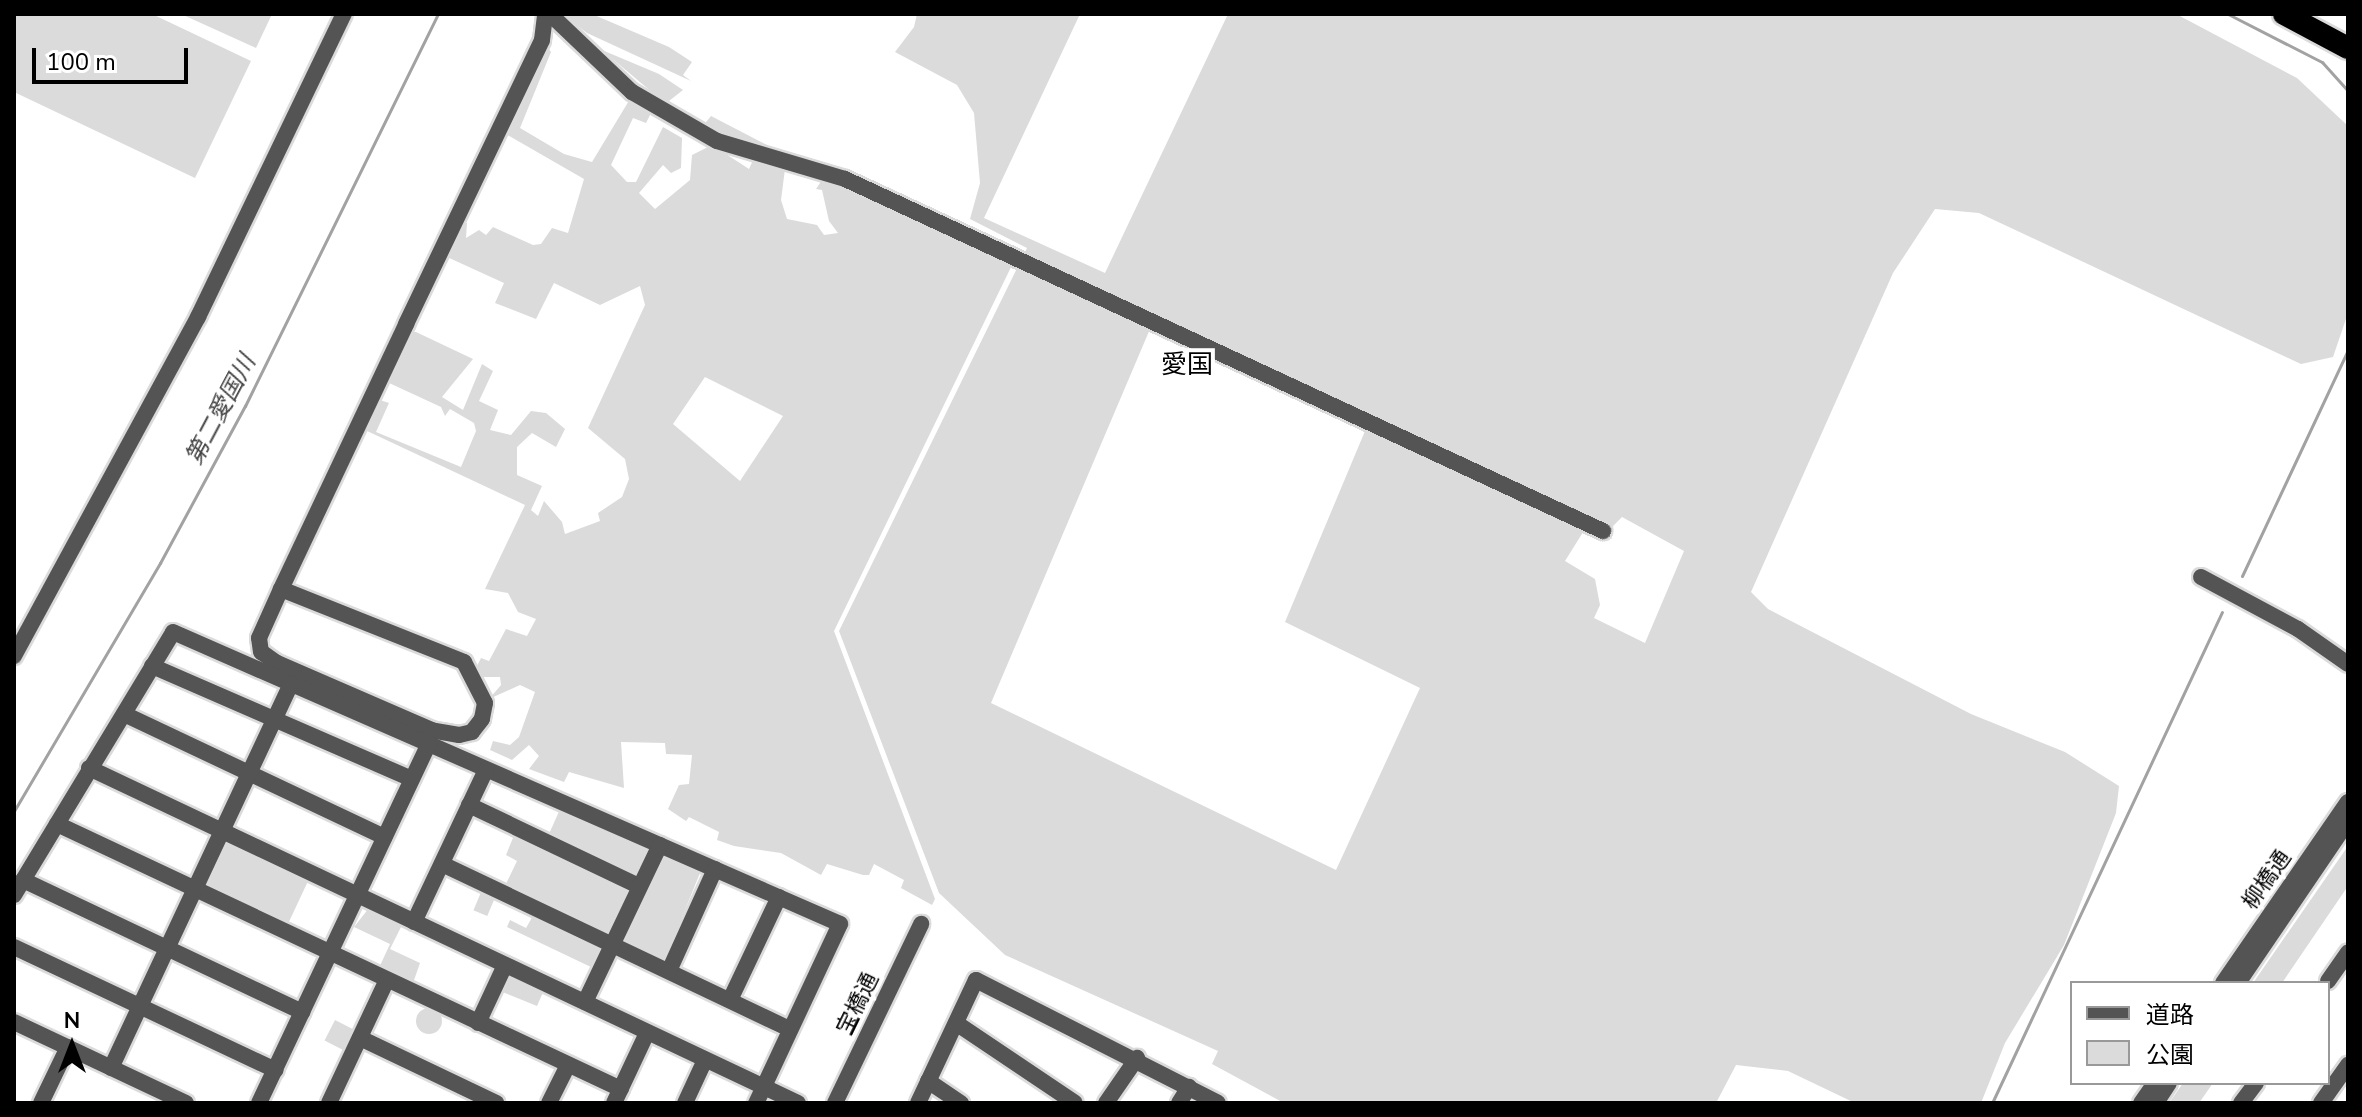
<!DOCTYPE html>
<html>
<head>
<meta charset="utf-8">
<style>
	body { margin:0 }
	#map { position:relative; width:2362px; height:1117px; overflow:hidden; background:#fff; font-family:"Nunito Sans","Noto Sans JP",sans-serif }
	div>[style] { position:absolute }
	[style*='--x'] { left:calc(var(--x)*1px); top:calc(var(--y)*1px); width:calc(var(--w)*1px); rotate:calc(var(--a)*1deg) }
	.green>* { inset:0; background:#dbdbdb; transform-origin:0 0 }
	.round { border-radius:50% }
	.stream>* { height:3px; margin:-1.5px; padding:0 1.5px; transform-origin:1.5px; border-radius:1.5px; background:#a2a2a2 }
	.roads { filter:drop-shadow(2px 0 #dbdbdb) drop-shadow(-2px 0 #dbdbdb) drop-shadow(0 2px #dbdbdb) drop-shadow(0 -2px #dbdbdb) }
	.minor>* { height:16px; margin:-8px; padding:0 8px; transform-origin:8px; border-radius:8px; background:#545454 }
	.highway>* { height:22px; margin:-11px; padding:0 11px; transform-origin:11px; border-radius:11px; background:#000 }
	span { translate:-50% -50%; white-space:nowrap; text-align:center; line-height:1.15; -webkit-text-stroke:8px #fff; paint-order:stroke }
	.street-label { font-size:22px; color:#000 }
	.water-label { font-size:24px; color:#434343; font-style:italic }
	.quarter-label { font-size:26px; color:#000 }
	.frame { position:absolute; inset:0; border:16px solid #000; pointer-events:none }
	.legend { position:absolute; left:2070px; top:981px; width:260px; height:104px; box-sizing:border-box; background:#fff; border:2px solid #999; margin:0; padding:10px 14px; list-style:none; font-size:24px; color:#000 }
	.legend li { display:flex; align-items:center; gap:16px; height:40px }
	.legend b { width:40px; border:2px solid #999 }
	.north { position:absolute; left:32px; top:1005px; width:80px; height:80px; -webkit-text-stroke:6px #fff; paint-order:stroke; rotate:0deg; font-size:22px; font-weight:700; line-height:32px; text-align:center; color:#000 }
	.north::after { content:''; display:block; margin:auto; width:28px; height:36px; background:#000; clip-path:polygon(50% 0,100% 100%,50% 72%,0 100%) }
	.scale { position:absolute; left:32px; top:48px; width:156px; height:36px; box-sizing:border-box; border:4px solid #000; border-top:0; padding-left:10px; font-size:24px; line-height:28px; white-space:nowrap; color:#000; -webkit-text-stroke:6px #fff; paint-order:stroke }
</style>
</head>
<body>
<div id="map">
	<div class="green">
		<div style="clip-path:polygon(14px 14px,152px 14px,251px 61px,195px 178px,14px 92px)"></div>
		<div style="clip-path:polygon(181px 14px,272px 14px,256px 48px)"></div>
		<div style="clip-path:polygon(562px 14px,592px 14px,669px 47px,692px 62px,683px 75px,691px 81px,587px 33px)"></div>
		<div style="clip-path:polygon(evenodd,917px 14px,1080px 14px,984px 218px,1105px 273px,1228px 14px,2176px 14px,2297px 78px,2348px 126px,2348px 313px,2333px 357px,2301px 364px,1979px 213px,1935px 209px,1893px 273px,1751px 592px,1768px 609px,1971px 714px,2065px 752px,2119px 786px,2116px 813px,2064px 945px,2005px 1043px,1981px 1103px,1855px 1103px,1788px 1071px,1736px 1065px,1716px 1103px,1284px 1103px,1212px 1064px,1218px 1051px,1005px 955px,939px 893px,839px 631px,1027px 248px,970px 219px,980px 183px,974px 113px,957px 85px,895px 52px,914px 27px,917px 14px,1150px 329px,1365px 431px,1285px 622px,1420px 688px,1336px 870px,991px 703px,1150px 329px,917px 14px,1622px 517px,1684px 551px,1645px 643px,1594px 618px,1600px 605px,1595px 579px,1565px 561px,1590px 521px,1612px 527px,1622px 517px)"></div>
		<div style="clip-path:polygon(evenodd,546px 45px,551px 52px,520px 128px,564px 154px,592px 162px,630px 99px,651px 113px,646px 123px,633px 118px,611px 165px,627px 182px,636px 182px,663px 127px,682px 138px,681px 168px,671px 173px,663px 165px,639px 193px,655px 209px,690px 180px,692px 155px,712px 145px,749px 169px,754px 158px,785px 169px,781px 200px,787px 219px,817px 225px,824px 235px,838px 233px,829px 221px,822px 190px,816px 189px,824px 177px,1014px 261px,834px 631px,935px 899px,932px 905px,901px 888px,904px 880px,874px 864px,869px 875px,863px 875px,827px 864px,821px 875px,781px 853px,734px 846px,717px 840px,719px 832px,689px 817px,686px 821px,668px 809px,679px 785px,689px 784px,692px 755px,666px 754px,665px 743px,621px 742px,624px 788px,569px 772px,564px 782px,529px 769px,539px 756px,529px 745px,512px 760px,490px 750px,493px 741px,510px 745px,519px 737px,535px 692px,520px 685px,489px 699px,501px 685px,500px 677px,481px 677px,476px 668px,481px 658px,489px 661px,506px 629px,527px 636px,536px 619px,518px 612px,508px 593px,485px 589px,525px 505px,365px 430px,380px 400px,389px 403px,376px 432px,461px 467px,476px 431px,474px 423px,450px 409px,445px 416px,441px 407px,387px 382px,410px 332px,416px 332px,473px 359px,442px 397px,463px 410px,482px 364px,493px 371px,479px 401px,498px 410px,490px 430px,511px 435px,531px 411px,546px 413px,565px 429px,556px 447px,532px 433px,517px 447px,517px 475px,542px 486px,531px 510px,538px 516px,544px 501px,562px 522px,565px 534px,600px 521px,598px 513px,622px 497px,629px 479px,625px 459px,588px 428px,645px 305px,640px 286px,600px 305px,554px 283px,536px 319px,495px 303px,504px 283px,447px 257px,462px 223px,467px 223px,466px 238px,479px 230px,486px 235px,493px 227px,533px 245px,541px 244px,552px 228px,568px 233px,584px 179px,504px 133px,546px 45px,705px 377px,783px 416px,740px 481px,673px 424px,705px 377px)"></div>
		<div style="clip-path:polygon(602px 50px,659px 74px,683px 90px,669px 101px,660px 99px)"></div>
		<div style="clip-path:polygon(711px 116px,796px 160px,702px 127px)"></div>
		<div style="left:561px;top:807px;width:97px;height:32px;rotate:24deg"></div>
		<div style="clip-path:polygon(515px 833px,629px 888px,611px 931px,604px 933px,505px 886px,517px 861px,506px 855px)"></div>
		<div style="clip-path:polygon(229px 840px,309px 879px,287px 926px,206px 888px,203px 882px,223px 842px)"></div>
		<div style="clip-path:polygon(2348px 846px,2348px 886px,2282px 983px,2253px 983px)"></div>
		<div style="clip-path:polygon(661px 853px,700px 873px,666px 957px,657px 959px,621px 938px)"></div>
		<div style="left:482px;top:890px;width:15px;height:22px;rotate:23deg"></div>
		<div style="clip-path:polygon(369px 908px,403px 923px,390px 949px,420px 963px,412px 986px,378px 970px,390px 944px,354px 927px)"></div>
		<div style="clip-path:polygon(534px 914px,601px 948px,593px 968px,507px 927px,510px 920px,526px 928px)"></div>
		<div style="clip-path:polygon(512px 974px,544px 990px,537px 1006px,500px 991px)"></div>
		<div class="round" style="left:416px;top:1008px;width:26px;height:26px"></div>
		<div style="left:335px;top:1020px;width:22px;height:23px;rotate:27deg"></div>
		<div style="clip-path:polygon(2183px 1083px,2213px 1083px,2199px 1103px,2169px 1103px)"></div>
	</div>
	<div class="stream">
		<div style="--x:2228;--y:14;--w:106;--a:27.1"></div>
		<div style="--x:2322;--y:62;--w:39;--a:48"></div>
		<div style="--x:2242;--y:576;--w:250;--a:-64.9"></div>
		<div style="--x:14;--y:811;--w:288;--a:-59.5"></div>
		<div style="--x:160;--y:563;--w:179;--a:-61.6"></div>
		<div style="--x:245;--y:406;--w:437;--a:-63.8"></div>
		<div style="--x:1992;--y:1103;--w:542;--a:-64.9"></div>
	</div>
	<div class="roads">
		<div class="minor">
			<div style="--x:550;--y:14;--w:113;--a:43.6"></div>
			<div style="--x:632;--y:92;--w:98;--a:30"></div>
			<div style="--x:717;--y:141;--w:134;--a:16.5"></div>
			<div style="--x:845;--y:179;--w:836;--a:24.91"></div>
			<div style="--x:2201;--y:577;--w:110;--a:28.2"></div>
			<div style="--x:2298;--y:629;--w:61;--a:35"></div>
			<div style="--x:281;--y:589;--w:197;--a:21.7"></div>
			<div style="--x:464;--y:662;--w:46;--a:62.9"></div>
			<div style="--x:485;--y:703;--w:16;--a:101"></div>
			<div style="--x:482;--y:719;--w:16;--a:128"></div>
			<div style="--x:472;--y:732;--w:13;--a:167"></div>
			<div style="--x:459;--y:735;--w:27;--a:-170"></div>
			<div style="--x:432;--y:730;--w:169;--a:-156.6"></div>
			<div style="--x:277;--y:663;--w:19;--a:-145"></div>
			<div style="--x:261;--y:652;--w:14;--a:-98"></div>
			<div style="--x:259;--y:638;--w:54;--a:-65.8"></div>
			<div style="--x:281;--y:589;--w:293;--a:-64.7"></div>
			<div style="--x:406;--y:324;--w:315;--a:-64.4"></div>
			<div style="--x:542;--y:40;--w:26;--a:-83"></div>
			<div style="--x:14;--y:656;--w:386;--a:-61.5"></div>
			<div style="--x:198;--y:317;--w:336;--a:-64.3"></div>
			<div style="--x:152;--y:666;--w:283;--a:23.5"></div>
			<div style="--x:124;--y:714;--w:288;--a:25.3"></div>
			<div style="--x:89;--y:768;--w:784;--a:25.29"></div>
			<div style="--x:469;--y:805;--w:188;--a:25.5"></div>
			<div style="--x:57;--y:824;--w:623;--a:25.17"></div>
			<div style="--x:442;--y:864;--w:385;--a:25.4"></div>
			<div style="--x:23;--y:880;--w:309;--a:25.3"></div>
			<div style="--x:14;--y:895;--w:307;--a:-58.8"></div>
			<div style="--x:173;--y:632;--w:728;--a:23.64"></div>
			<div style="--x:840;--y:924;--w:198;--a:115.1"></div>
			<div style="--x:414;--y:922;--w:168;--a:-64.7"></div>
			<div style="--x:14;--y:947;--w:289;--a:25.2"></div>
			<div style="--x:669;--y:971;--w:112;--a:-65.7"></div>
			<div style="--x:2328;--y:981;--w:35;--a:-55"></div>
			<div style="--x:2223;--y:983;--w:220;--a:-55.4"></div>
			<div style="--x:2238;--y:983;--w:196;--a:-55.8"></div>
			<div style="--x:730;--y:1000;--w:114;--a:-64.6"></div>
			<div style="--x:585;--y:1002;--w:174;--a:-64.5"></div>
			<div style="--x:14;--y:1022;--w:190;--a:25.2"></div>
			<div style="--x:478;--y:1023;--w:64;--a:-65"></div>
			<div style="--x:956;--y:1023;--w:143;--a:33.9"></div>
			<div style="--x:360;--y:1038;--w:151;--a:25.5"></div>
			<div style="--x:111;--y:1068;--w:424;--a:-64.9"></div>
			<div style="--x:928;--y:1081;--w:40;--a:34"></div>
			<div style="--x:41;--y:1103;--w:62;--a:-64.3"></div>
			<div style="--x:259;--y:1103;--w:398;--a:-64.7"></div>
			<div style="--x:329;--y:1103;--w:136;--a:-64.8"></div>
			<div style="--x:549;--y:1103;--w:42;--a:-63.4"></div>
			<div style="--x:614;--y:1103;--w:77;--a:-64.8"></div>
			<div style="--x:685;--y:1103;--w:47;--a:-65.1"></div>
			<div style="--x:835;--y:1103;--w:199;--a:-64.3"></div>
			<div style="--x:918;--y:1103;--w:136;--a:-64.8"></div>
			<div style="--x:976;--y:980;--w:271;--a:26.9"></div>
			<div style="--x:1106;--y:1103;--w:55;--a:-55.4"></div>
			<div style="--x:1179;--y:1103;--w:19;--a:-58"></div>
			<div style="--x:2141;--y:1103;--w:24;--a:-55"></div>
			<div style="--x:2156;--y:1103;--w:24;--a:-57"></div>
			<div style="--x:2241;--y:1103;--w:25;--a:-53"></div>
			<div style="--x:2321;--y:1103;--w:47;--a:-54.6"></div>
		</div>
		<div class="highway">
			<div style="--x:2284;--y:14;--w:72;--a:28"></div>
		</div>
	</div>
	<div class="street-label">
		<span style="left:2267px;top:880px;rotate:-55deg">柳橋通</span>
		<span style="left:858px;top:1004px;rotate:-64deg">宝橋通</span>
	</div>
	<div class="water-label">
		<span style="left:221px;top:410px;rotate:-62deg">第二愛国川</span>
	</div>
	<div class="quarter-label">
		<span style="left:1187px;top:365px">愛国</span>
	</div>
	<div class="frame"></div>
	<ul class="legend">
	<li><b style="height:10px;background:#545454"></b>道路</li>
	<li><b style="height:22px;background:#dbdbdb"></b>公園</li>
	</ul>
	<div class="north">N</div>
	<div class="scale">100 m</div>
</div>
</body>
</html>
